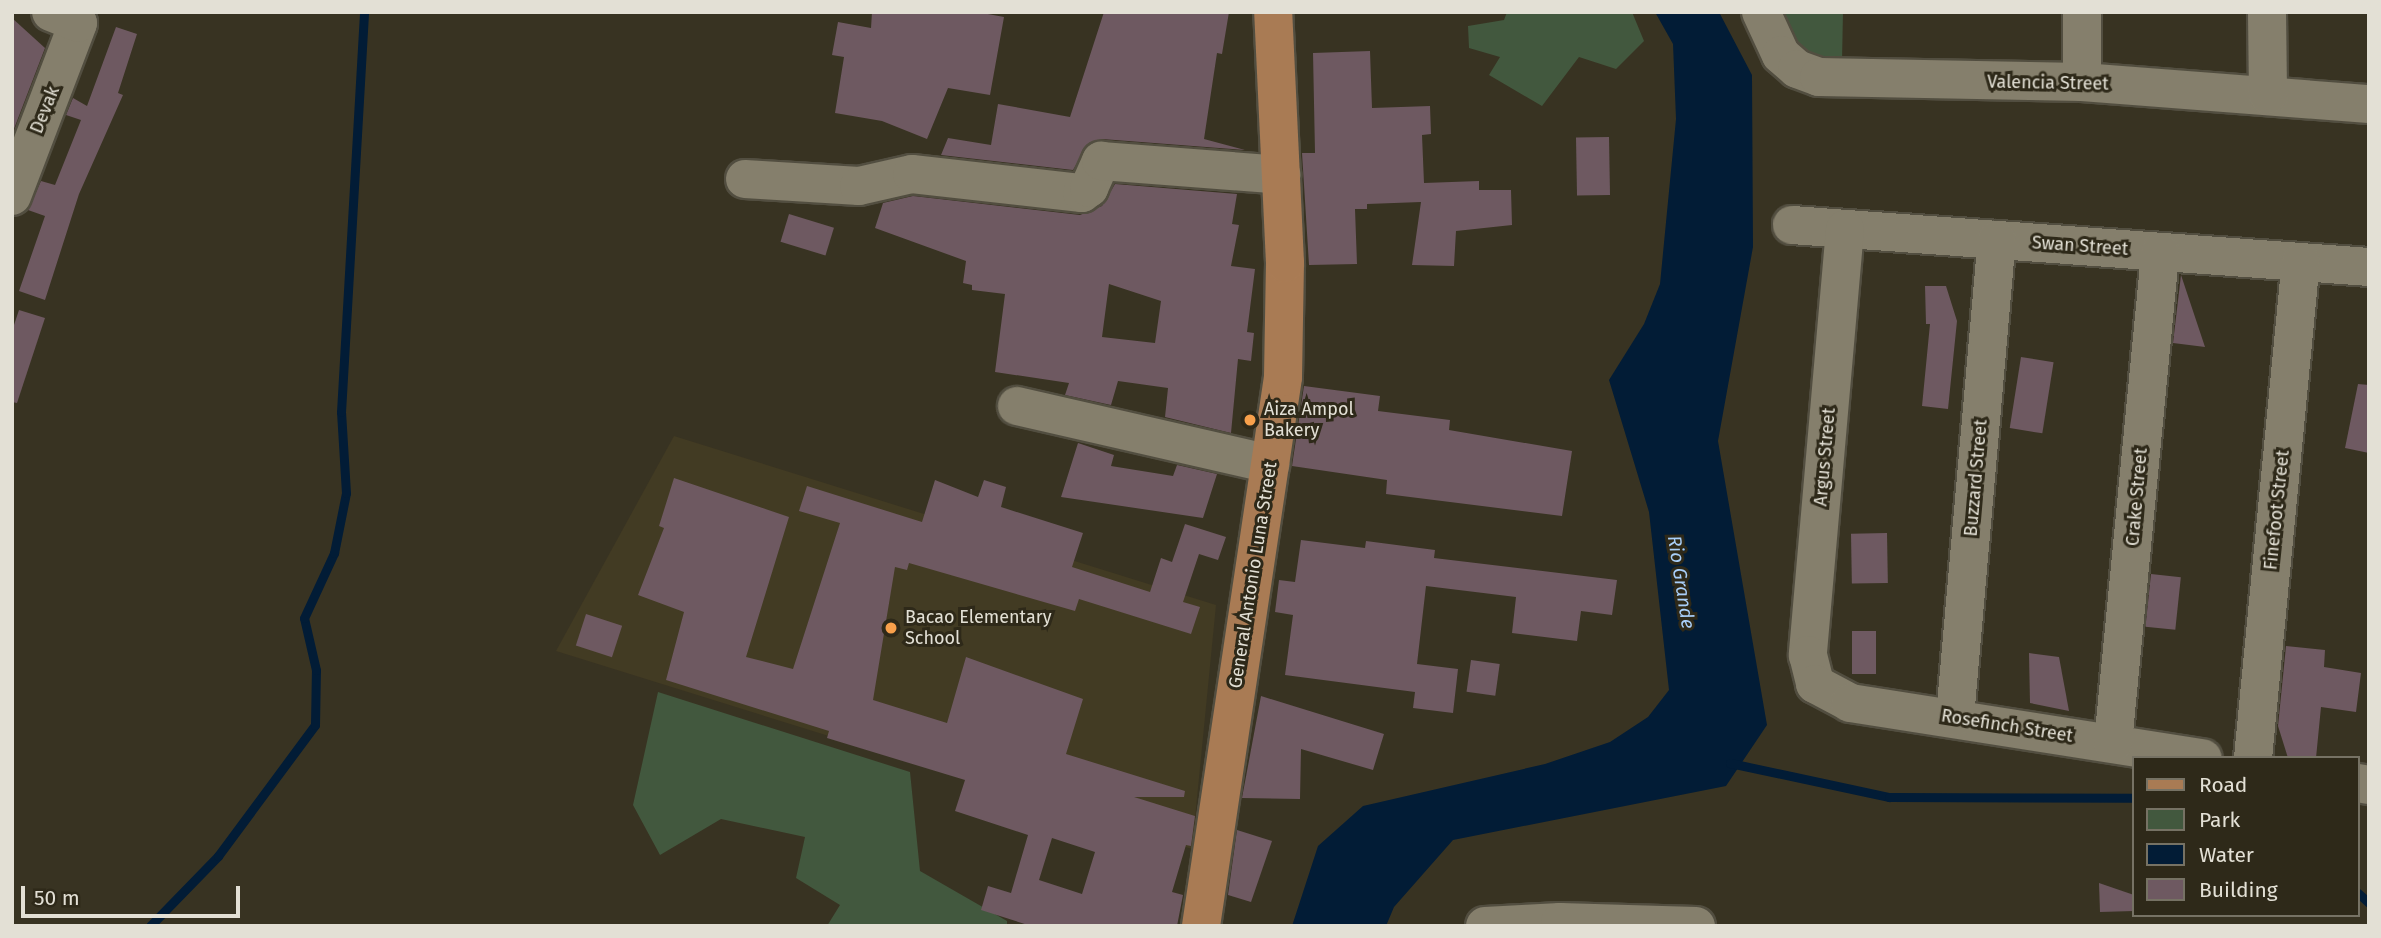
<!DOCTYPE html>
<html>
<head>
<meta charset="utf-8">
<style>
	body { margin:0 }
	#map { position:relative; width:2381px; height:938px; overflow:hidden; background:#383322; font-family:"Fira Sans",sans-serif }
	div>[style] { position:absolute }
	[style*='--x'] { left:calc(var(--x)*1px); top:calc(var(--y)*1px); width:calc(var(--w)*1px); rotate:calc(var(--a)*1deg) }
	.built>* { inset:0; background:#423b23 }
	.green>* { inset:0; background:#42583e }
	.water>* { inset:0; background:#021c36 }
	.stream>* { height:9px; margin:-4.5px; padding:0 4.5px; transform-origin:4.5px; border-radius:4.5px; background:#021c36 }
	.building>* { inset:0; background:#6e5961; transform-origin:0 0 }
	.roads { filter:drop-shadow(2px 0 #524e40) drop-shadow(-2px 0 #524e40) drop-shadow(0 2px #524e40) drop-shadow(0 -2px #524e40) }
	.minor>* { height:38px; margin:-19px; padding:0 19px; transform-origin:19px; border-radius:19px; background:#857f6c }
	.major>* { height:38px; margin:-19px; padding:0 19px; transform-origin:19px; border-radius:19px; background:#a97b54 }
	.dots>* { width:19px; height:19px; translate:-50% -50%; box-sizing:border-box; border:4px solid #2e2919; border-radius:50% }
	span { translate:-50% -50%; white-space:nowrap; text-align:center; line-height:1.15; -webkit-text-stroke:6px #2e2919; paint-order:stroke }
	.street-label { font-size:18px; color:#e3e0d5 }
	.poi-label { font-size:18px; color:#e3e0d5 }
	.left { translate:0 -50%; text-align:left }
	.water-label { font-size:19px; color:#a9cff9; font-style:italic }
	.frame { position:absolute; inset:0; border:14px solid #e3e0d5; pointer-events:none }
	.legend { position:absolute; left:2132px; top:756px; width:228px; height:161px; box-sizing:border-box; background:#2e2919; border:2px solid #767264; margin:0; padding:9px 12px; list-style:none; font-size:21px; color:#e3e0d5 }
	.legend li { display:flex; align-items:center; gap:14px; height:35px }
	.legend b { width:35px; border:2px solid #767264 }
	.scale { position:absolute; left:21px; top:886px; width:219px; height:32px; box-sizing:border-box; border:4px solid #e3e0d5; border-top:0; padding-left:9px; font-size:21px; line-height:24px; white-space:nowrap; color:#e3e0d5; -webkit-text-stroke:5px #2e2919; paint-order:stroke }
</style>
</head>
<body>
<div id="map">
	<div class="built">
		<div style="clip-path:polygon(674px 436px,1216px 605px,1192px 849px,556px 651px)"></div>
	</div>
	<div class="green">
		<div style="clip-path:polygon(1507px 12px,1632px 12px,1644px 41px,1616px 69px,1579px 57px,1542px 106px,1489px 75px,1500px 57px,1469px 48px,1468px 26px,1504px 20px)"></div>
		<div style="clip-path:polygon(1782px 12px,1843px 12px,1842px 61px,1797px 52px)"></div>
		<div style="clip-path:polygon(658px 692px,910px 772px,920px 871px,1007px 921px,1007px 926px,827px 926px,840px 905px,796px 878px,805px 837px,721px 819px,660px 855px,633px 805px)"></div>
	</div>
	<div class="water">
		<div style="clip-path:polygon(1655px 12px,1719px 12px,1752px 75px,1753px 247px,1718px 441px,1767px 725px,1726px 786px,1453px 840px,1394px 907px,1386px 926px,1292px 926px,1318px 846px,1363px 806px,1545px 764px,1610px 742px,1648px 717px,1669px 690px,1649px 512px,1609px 380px,1644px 324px,1660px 284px,1676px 119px,1673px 44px)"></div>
	</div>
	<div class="stream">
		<div style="--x:1730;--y:763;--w:163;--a:12.1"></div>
		<div style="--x:1889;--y:797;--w:245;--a:0.2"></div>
		<div style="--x:2358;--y:893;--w:15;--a:42"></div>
		<div style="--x:150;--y:926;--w:98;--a:-45.8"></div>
		<div style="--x:218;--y:856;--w:163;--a:-53.5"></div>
		<div style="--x:315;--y:725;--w:55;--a:-89"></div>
		<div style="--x:316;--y:670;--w:53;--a:-103"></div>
		<div style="--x:304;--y:618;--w:72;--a:-65.2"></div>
		<div style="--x:334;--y:553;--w:61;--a:-78.7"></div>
		<div style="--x:346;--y:493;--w:81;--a:-93.5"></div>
		<div style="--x:341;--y:412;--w:401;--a:-86.7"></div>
	</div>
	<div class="building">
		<div style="clip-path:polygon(872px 12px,977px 12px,1004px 17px,990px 95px,948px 88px,927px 139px,882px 121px,835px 113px,844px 57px,832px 55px,838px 22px,871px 28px)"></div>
		<div style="clip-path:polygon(1104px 12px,1229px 12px,1222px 54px,1217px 53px,1204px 139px,1245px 150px,1102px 139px,1089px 143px,1073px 170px,941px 155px,948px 138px,991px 145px,998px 104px,1070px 117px)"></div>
		<div style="clip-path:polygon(12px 18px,45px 48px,12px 134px)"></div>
		<div style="clip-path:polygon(116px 27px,137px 34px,118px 93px,123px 95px,79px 194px,45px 300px,19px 291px,45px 216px,28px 210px,41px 181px,55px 185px,81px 120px,66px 115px,73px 98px,87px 106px)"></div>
		<div style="clip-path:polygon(1370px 51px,1372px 108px,1430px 106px,1431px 134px,1422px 135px,1424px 183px,1479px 181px,1479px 190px,1511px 190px,1512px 225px,1456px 231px,1454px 266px,1412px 265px,1421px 202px,1367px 204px,1367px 209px,1355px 209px,1357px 264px,1309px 265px,1302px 153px,1315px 153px,1313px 53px)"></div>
		<div style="left:1609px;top:137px;width:58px;height:33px;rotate:89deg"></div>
		<div style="clip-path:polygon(evenodd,1115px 184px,1237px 194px,1232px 224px,1239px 225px,1231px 266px,1255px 269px,1247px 332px,1254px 333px,1251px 361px,1238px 359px,1231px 433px,1165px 417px,1168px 388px,1118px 381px,1111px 405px,1065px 395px,1069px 383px,995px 372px,1005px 294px,972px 290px,972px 285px,963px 283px,966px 261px,875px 228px,883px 203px,913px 196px,1080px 215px,1102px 206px,1115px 184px,1109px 284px,1161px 301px,1155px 343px,1102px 337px,1109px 284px)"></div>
		<div style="left:789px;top:214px;width:47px;height:29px;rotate:17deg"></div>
		<div style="clip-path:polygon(2181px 275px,2205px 347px,2173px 343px)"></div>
		<div style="clip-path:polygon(1925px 286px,1946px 286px,1957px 321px,1948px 409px,1922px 406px,1930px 324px,1926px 324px)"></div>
		<div style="clip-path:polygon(19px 310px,45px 318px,17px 403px,12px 402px,12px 331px)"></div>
		<div style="left:2021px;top:357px;width:33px;height:72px;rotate:9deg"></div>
		<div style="clip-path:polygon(2358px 384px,2369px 385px,2369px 453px,2345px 448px)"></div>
		<div style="clip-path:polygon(1304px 386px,1380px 396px,1378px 411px,1450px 420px,1449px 430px,1572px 451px,1562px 516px,1386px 494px,1387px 480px,1292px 466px)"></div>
		<div style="clip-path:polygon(1078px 443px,1114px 455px,1111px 466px,1173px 476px,1177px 465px,1217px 474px,1203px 518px,1061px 497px)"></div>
		<div style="clip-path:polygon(evenodd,674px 478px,789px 517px,746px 657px,793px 669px,840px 523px,799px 511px,807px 486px,922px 522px,935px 480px,978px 497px,984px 480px,1006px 487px,1001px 507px,1083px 533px,1072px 567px,1150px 592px,1161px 558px,1172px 562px,1185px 524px,1226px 537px,1218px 560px,1199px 554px,1183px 602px,1200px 607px,1191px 634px,1079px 599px,1075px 611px,909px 563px,907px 570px,895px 567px,873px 700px,947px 723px,966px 657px,1083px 699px,1066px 754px,1185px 791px,1184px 797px,1134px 797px,1195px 816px,1191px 846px,1186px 845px,1172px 892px,1183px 895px,1177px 926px,1031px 926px,981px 910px,988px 886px,1011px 893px,1028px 835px,955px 811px,965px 780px,827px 738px,829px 731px,666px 680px,684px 612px,638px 595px,664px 528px,659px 526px,674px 478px,1052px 838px,1095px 852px,1082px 894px,1039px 880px,1052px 838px)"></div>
		<div style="left:1887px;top:533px;width:50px;height:36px;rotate:89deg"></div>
		<div style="clip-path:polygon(1301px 540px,1365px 548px,1366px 541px,1435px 550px,1434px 558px,1617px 580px,1612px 615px,1581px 611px,1577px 641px,1512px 633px,1516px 597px,1426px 586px,1417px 664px,1458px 669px,1453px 713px,1413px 708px,1415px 692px,1285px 675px,1293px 615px,1275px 612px,1279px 580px,1295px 582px)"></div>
		<div style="left:2151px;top:574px;width:30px;height:53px;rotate:6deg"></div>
		<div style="left:586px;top:614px;width:38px;height:33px;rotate:18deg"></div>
		<div style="left:1852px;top:631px;width:24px;height:43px"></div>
		<div style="clip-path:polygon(2286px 646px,2325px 650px,2324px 667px,2361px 673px,2356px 712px,2321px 707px,2316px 758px,2288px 758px,2278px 726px)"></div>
		<div style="clip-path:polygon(2029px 653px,2059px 657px,2069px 711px,2030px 703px)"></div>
		<div style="left:1471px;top:660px;width:29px;height:32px;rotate:8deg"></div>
		<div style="clip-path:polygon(1261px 696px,1384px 734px,1373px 770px,1301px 749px,1300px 799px,1242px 798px)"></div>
		<div style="clip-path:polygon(1237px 830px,1272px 841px,1251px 902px,1228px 895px)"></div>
		<div style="clip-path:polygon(2099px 883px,2134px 895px,2134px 911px,2100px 912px)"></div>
	</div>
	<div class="roads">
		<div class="minor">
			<div style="--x:1761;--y:12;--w:47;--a:65.1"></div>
			<div style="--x:1781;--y:55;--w:21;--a:41"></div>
			<div style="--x:1797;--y:69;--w:23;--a:20"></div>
			<div style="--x:1819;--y:77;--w:263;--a:1.1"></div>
			<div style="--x:2082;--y:82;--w:288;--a:4.4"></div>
			<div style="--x:2082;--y:12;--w:70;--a:90"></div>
			<div style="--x:2267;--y:12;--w:83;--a:89.3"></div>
			<div style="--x:745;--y:179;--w:114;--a:3.5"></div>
			<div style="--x:859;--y:186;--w:54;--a:-12.8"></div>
			<div style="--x:912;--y:174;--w:171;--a:6.4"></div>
			<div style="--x:1082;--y:193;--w:9;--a:-36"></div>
			<div style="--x:1089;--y:188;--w:30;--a:-66"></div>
			<div style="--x:1101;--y:161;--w:181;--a:4.4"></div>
			<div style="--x:12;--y:196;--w:185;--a:-69.1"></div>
			<div style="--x:78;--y:23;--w:29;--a:-158"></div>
			<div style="--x:1792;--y:225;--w:579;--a:4.16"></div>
			<div style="--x:1845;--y:229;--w:428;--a:95"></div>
			<div style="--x:1808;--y:655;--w:30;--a:76"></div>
			<div style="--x:1815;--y:684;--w:40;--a:28"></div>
			<div style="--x:1850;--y:703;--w:357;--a:8.9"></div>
			<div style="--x:1017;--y:406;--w:260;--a:12.9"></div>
			<div style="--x:1955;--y:717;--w:479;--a:-85"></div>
			<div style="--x:2113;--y:743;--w:493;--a:-84.5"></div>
			<div style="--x:2253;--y:758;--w:498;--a:-84.5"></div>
			<div style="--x:2358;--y:783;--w:11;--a:10"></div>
			<div style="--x:1485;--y:926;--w:75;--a:-3.1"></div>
			<div style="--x:1560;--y:922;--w:136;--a:1.7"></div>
		</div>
		<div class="major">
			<div style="--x:1201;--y:926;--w:555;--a:-81.5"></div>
			<div style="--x:1283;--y:377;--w:114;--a:-89"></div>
			<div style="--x:1285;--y:263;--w:251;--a:-92.7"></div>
		</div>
	</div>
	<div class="dots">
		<div style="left:1250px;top:420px;background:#f8a04b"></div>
		<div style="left:891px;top:628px;background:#f8a04b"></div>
	</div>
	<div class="street-label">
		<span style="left:2048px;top:83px;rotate:1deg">Valencia Street</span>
		<span style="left:45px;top:110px;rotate:-68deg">Devak</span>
		<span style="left:2080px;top:246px;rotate:4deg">Swan Street</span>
		<span style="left:1825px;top:457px;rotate:-85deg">Argus Street</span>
		<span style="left:1976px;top:478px;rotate:-85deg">Buzzard Street</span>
		<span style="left:2137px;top:497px;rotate:-85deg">Crake Street</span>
		<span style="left:2277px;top:510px;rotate:-84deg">Finefoot Street</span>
		<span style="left:1253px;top:575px;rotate:-81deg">General Antonio Luna Street</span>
		<span style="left:2007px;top:726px;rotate:9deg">Rosefinch Street</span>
	</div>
	<div class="poi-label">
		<span class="left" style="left:1264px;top:420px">Aiza Ampol<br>Bakery</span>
		<span class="left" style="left:905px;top:628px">Bacao Elementary<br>School</span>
	</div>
	<div class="water-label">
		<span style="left:1681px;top:582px;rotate:81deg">Rio Grande</span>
	</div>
	<div class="frame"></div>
	<ul class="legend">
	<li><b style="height:9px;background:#a97b54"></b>Road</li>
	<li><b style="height:19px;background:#42583e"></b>Park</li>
	<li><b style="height:19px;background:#021c36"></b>Water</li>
	<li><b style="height:19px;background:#6e5961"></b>Building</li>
	</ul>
	<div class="scale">50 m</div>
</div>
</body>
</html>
